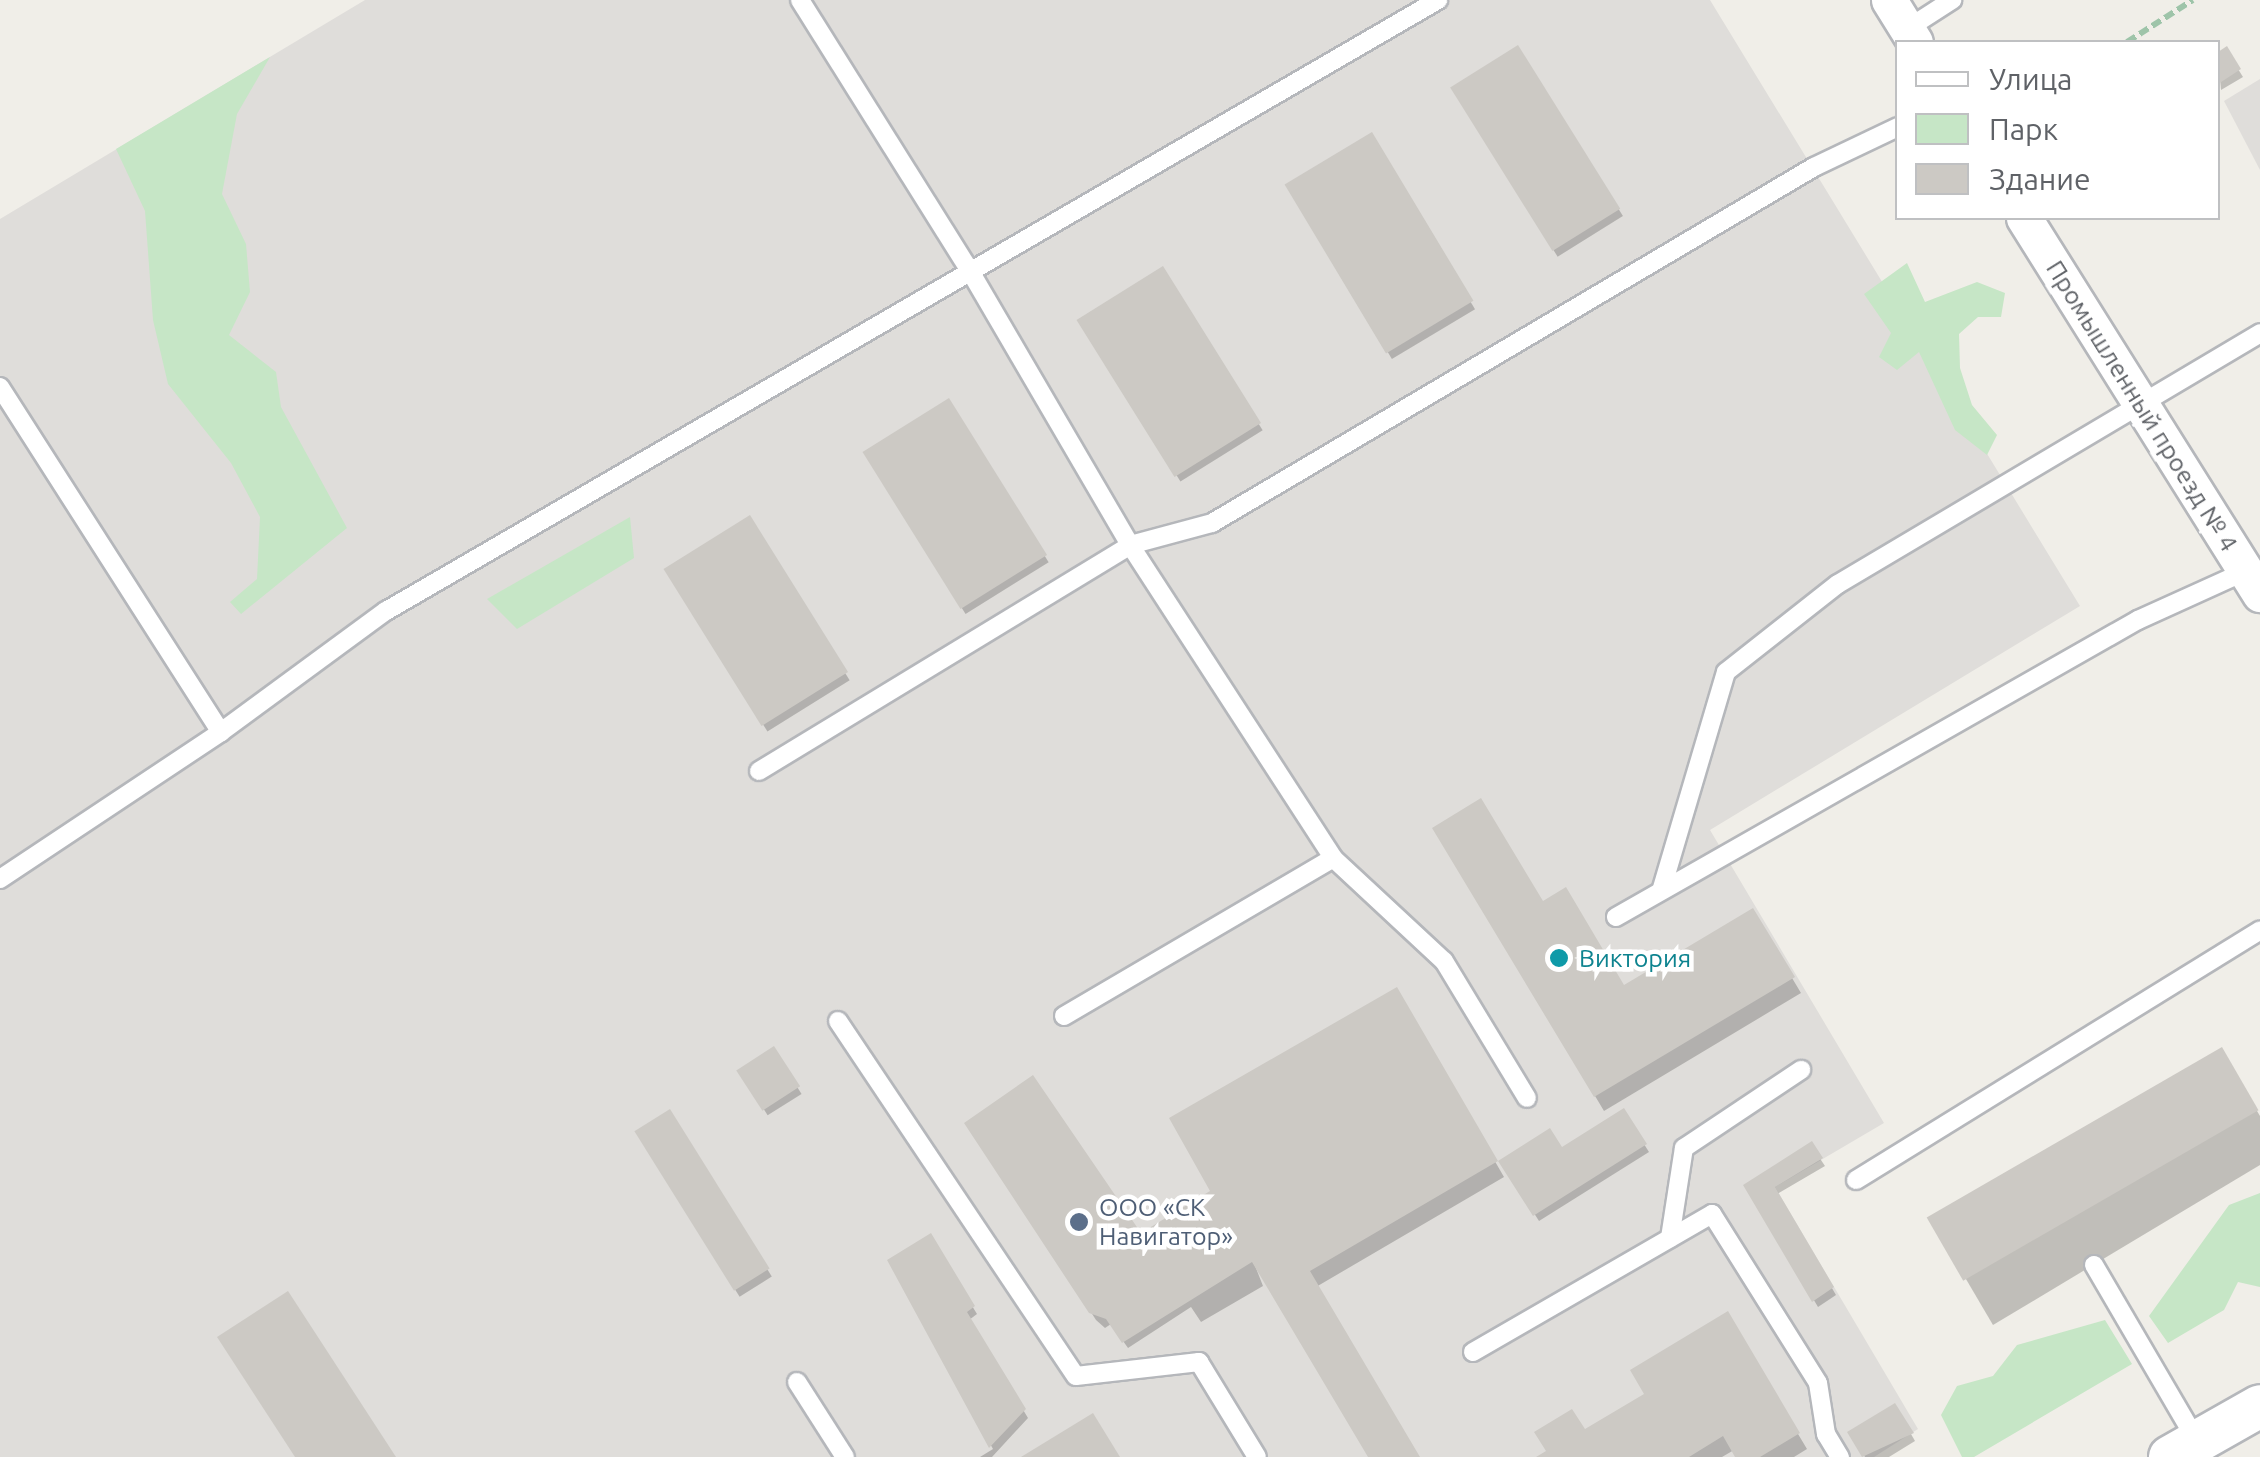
<!DOCTYPE html>
<html>
<head>
<meta charset="utf-8">
<style>
	body { margin:0 }
	#map { position:relative; width:2260px; height:1457px; overflow:hidden; background:#f0eee8; font-family:Ubuntu,sans-serif }
	div>[style] { position:absolute }
	[style*='--x'] { left:calc(var(--x)*1px); top:calc(var(--y)*1px); width:calc(var(--w)*1px); rotate:calc(var(--a)*1deg) }
	.industrial>* { inset:0; background:#dfddda }
	.green>* { inset:0; background:#c6e6c6 }
	.shadow>* { inset:0; background:#0003; transform-origin:0 0 }
	.building>* { inset:0; background:#ccc9c4; transform-origin:0 0 }
	.path>* { height:6px; margin-top:-3px; transform-origin:0; background:repeating-linear-gradient(90deg,#9ec4a9 0 10px,transparent 0 15px) }
	.roads { filter:drop-shadow(2px 0 #b5b7bb) drop-shadow(-2px 0 #b5b7bb) drop-shadow(0 2px #b5b7bb) drop-shadow(0 -2px #b5b7bb) }
	.service>* { height:18px; margin:-9px; padding:0 9px; transform-origin:9px; border-radius:9px; background:#fff }
	.minor>* { height:35px; margin:-17.5px; padding:0 17.5px; transform-origin:17.5px; border-radius:17.5px; background:#fff }
	.tertiary>* { height:42px; margin:-21px; padding:0 21px; transform-origin:21px; border-radius:21px; background:#fff }
	.dots>* { width:28px; height:28px; translate:-50% -50%; box-sizing:border-box; border:5px solid #fff; border-radius:50% }
	span { translate:-50% -50%; white-space:nowrap; text-align:center; line-height:1.15; -webkit-text-stroke:9px #fff; paint-order:stroke }
	.street-label { font-size:25px; color:#5f6267 }
	.culture-label { font-size:25px; color:#0d838f }
	.left { translate:0 -50%; text-align:left }
	.service-label { font-size:25px; color:#4e5e75 }
	.legend { position:absolute; left:1895px; top:40px; width:325px; height:180px; box-sizing:border-box; background:#fff; border:2px solid #bfc0c2; margin:0; padding:12px 18px; list-style:none; font-size:30px; color:#5f6267 }
	.legend li { display:flex; align-items:center; gap:20px; height:50px }
	.legend b { width:50px; border:2px solid #bfc0c2 }
</style>
</head>
<body>
<div id="map">
	<div class="industrial">
		<div style="clip-path:polygon(365px 0,1710px 0,2080px 606px,1710px 830px,1884px 1123px,1775px 1187px,1918px 1429px,1874px 1457px,0 1457px,0 219px)"></div>
		<div style="clip-path:polygon(2260px 79px,2260px 170px,2224px 101px)"></div>
	</div>
	<div class="green">
		<div style="clip-path:polygon(270px 57px,237px 114px,222px 194px,246px 244px,250px 292px,229px 335px,276px 372px,281px 407px,347px 528px,241px 614px,230px 602px,257px 579px,260px 517px,231px 463px,168px 384px,153px 320px,145px 211px,116px 149px)"></div>
		<div style="clip-path:polygon(1907px 263px,1925px 302px,1977px 282px,2005px 293px,2001px 317px,1978px 317px,1959px 334px,1960px 368px,1972px 405px,1997px 435px,1987px 455px,1955px 430px,1919px 352px,1897px 370px,1879px 357px,1891px 333px,1864px 294px)"></div>
		<div style="clip-path:polygon(630px 517px,634px 558px,517px 629px,487px 599px)"></div>
		<div style="clip-path:polygon(2260px 1193px,2260px 1287px,2238px 1282px,2224px 1310px,2168px 1343px,2149px 1316px,2229px 1205px)"></div>
		<div style="clip-path:polygon(2105px 1320px,2132px 1364px,1974px 1457px,1962px 1457px,1941px 1415px,1957px 1386px,1993px 1376px,2017px 1345px)"></div>
	</div>
	<div class="shadow">
		<div style="left:1518px;top:48px;width:198px;height:77px;rotate:58deg"></div>
		<div style="clip-path:polygon(2226px 50px,2243px 77px,2221px 90px,2218px 55px)"></div>
		<div style="left:1371px;top:136px;width:202px;height:97px;rotate:59deg"></div>
		<div style="left:1162px;top:269px;width:190px;height:97px;rotate:58deg"></div>
		<div style="left:948px;top:401px;width:190px;height:98px;rotate:58deg"></div>
		<div style="left:749px;top:519px;width:190px;height:97px;rotate:58deg"></div>
		<div style="clip-path:polygon(1435px 828px,1542px 904px,1624px 988px,1752px 911px,1801px 993px,1604px 1111px)"></div>
		<div style="clip-path:polygon(1396px 990px,1504px 1177px,1316px 1287px,1417px 1457px,1371px 1457px,1252px 1258px,1263px 1286px,1201px 1322px,1191px 1307px,1128px 1348px,1111px 1324px,1105px 1328px,1096px 1320px,1014px 1192px,1147px 1248px,1214px 1192px)"></div>
		<div style="left:774px;top:1050px;width:52px;height:40px;rotate:58deg"></div>
		<div style="clip-path:polygon(2221px 1051px,2260px 1116px,2260px 1165px,1993px 1325px,1933px 1223px)"></div>
		<div style="clip-path:polygon(1623px 1111px,1649px 1152px,1539px 1221px,1501px 1162px,1561px 1150px)"></div>
		<div style="left:669px;top:1112px;width:194px;height:38px;rotate:58deg"></div>
		<div style="clip-path:polygon(1811px 1145px,1825px 1166px,1777px 1194px,1836px 1295px,1818px 1307px,1746px 1186px)"></div>
		<div style="clip-path:polygon(930px 1237px,977px 1314px,969px 1320px,1028px 1418px,992px 1457px,980px 1457px,993px 1449px,890px 1261px)"></div>
		<div style="clip-path:polygon(1727px 1315px,1807px 1449px,1794px 1457px,1738px 1457px,1734px 1450px,1722px 1457px,1541px 1457px,1648px 1395px)"></div>
		<div style="clip-path:polygon(1895px 1406px,1915px 1441px,1889px 1457px,1865px 1457px,1851px 1433px)"></div>
	</div>
	<div class="building">
		<div style="left:1518px;top:45px;width:193px;height:80px;rotate:58deg"></div>
		<div style="clip-path:polygon(2227px 46px,2241px 69px,2218px 84px,2218px 52px)"></div>
		<div style="left:1372px;top:132px;width:197px;height:102px;rotate:59deg"></div>
		<div style="left:1163px;top:266px;width:185px;height:102px;rotate:58deg"></div>
		<div style="left:949px;top:398px;width:185px;height:102px;rotate:58deg"></div>
		<div style="left:750px;top:515px;width:185px;height:102px;rotate:58deg"></div>
		<div style="clip-path:polygon(1481px 798px,1543px 901px,1566px 887px,1624px 985px,1753px 908px,1795px 977px,1594px 1097px,1432px 828px)"></div>
		<div style="clip-path:polygon(1397px 987px,1498px 1161px,1310px 1271px,1420px 1457px,1368px 1457px,1252px 1262px,1122px 1343px,1106px 1319px,1089px 1313px,964px 1123px,1033px 1075px,1141px 1233px,1210px 1191px,1169px 1118px)"></div>
		<div style="left:774px;top:1046px;width:48px;height:45px;rotate:57deg"></div>
		<div style="left:2222px;top:1047px;width:73px;height:341px;rotate:60deg"></div>
		<div style="clip-path:polygon(1624px 1108px,1647px 1144px,1533px 1216px,1498px 1161px,1550px 1128px,1562px 1147px)"></div>
		<div style="left:670px;top:1109px;width:188px;height:42px;rotate:58deg"></div>
		<div style="clip-path:polygon(1812px 1141px,1823px 1158px,1775px 1187px,1834px 1287px,1812px 1302px,1743px 1185px)"></div>
		<div style="clip-path:polygon(931px 1233px,975px 1306px,967px 1312px,1026px 1409px,989px 1448px,887px 1260px)"></div>
		<div style="clip-path:polygon(288px 1291px,396px 1457px,295px 1457px,217px 1337px)"></div>
		<div style="clip-path:polygon(1728px 1311px,1800px 1433px,1760px 1457px,1735px 1457px,1723px 1436px,1689px 1457px,1536px 1457px,1546px 1451px,1534px 1432px,1572px 1409px,1585px 1429px,1644px 1394px,1630px 1370px)"></div>
		<div style="clip-path:polygon(1895px 1403px,1914px 1433px,1862px 1457px,1847px 1432px)"></div>
		<div style="clip-path:polygon(1093px 1413px,1120px 1457px,1021px 1457px)"></div>
	</div>
	<div class="path">
		<div style="--x:2127;--y:42;--w:78;--a:-32.5"></div>
	</div>
	<div class="roads">
		<div class="service">
			<div style="--x:800;--y:0;--w:320;--a:57.9"></div>
			<div style="--x:970;--y:271;--w:317;--a:59.7"></div>
			<div style="--x:1130;--y:545;--w:373;--a:57"></div>
			<div style="--x:1333;--y:858;--w:151;--a:42.9"></div>
			<div style="--x:1444;--y:961;--w:160;--a:58.8"></div>
			<div style="--x:1907;--y:29;--w:54;--a:-32.8"></div>
			<div style="--x:0;--y:387;--w:410;--a:57.4"></div>
			<div style="--x:759;--y:771;--w:434;--a:-31.3"></div>
			<div style="--x:1130;--y:545;--w:85;--a:-15"></div>
			<div style="--x:1212;--y:523;--w:699;--a:-30.6"></div>
			<div style="--x:1814;--y:167;--w:93;--a:-25.5"></div>
			<div style="--x:0;--y:879;--w:265;--a:-33.6"></div>
			<div style="--x:221;--y:732;--w:205;--a:-36.3"></div>
			<div style="--x:386;--y:611;--w:1217;--a:-30.15"></div>
			<div style="--x:1662;--y:888;--w:225;--a:-73.5"></div>
			<div style="--x:1726;--y:672;--w:142;--a:-38.2"></div>
			<div style="--x:1838;--y:584;--w:491;--a:-30.7"></div>
			<div style="--x:1616;--y:917;--w:601;--a:-29.64"></div>
			<div style="--x:2138;--y:620;--w:119;--a:-24.4"></div>
			<div style="--x:1064;--y:1016;--w:312;--a:-30.4"></div>
			<div style="--x:838;--y:1021;--w:427;--a:56.2"></div>
			<div style="--x:1076;--y:1376;--w:124;--a:-6.5"></div>
			<div style="--x:1199;--y:1362;--w:111;--a:58.6"></div>
			<div style="--x:1856;--y:1180;--w:475;--a:-31.7"></div>
			<div style="--x:1670;--y:1238;--w:91;--a:-81.2"></div>
			<div style="--x:1684;--y:1148;--w:141;--a:-33.7"></div>
			<div style="--x:2094;--y:1265;--w:204;--a:59.7"></div>
			<div style="--x:1473;--y:1352;--w:276;--a:-30"></div>
			<div style="--x:1712;--y:1214;--w:199;--a:57.9"></div>
			<div style="--x:1818;--y:1383;--w:52;--a:81.1"></div>
			<div style="--x:1826;--y:1434;--w:27;--a:59"></div>
			<div style="--x:797;--y:1382;--w:89;--a:57.4"></div>
		</div>
		<div class="minor">
			<div style="--x:1889;--y:0;--w:49;--a:58.2"></div>
			<div style="--x:2024;--y:218;--w:444;--a:57.9"></div>
		</div>
		<div class="tertiary">
			<div style="--x:2170;--y:1457;--w:103;--a:-29.5"></div>
		</div>
	</div>
	<div class="dots">
		<div style="left:1559px;top:958px;background:#0f9aa8"></div>
		<div style="left:1079px;top:1222px;background:#5c6f8a"></div>
	</div>
	<div class="street-label">
		<span style="left:2142px;top:406px;rotate:58deg">Промышленный проезд № 4</span>
	</div>
	<div class="culture-label">
		<span class="left" style="left:1579px;top:958px">Виктория</span>
	</div>
	<div class="service-label">
		<span class="left" style="left:1099px;top:1222px">ООО «СК<br>Навигатор»</span>
	</div>
	<ul class="legend">
	<li><b style="height:12px;background:#fff"></b>Улица</li>
	<li><b style="height:28px;background:#c6e6c6"></b>Парк</li>
	<li><b style="height:28px;background:#ccc9c4"></b>Здание</li>
	</ul>
</div>
</body>
</html>
